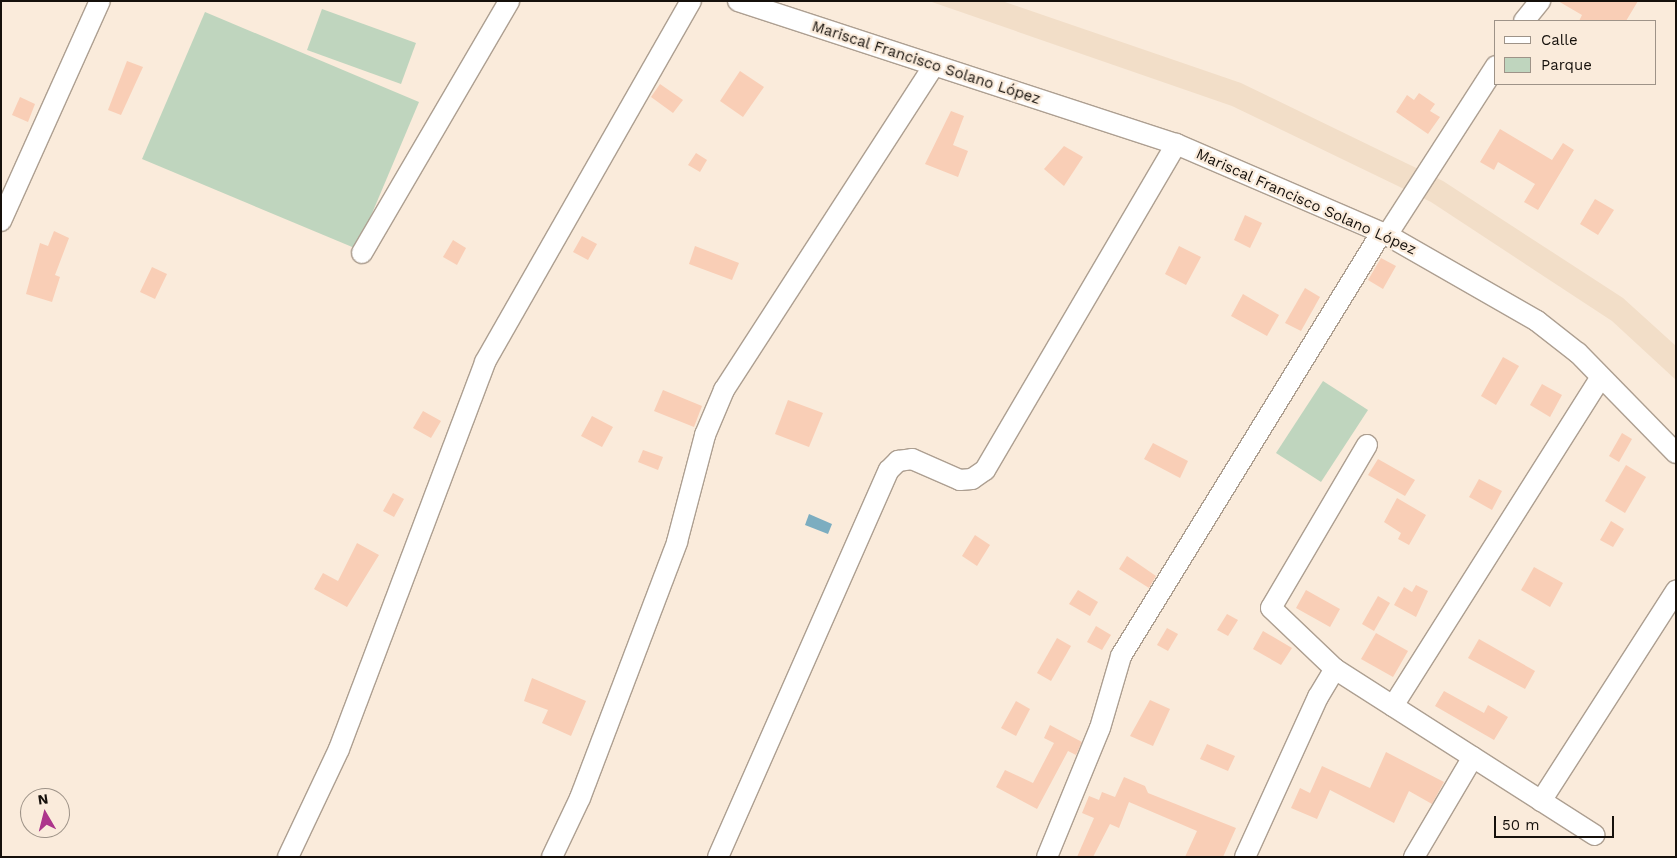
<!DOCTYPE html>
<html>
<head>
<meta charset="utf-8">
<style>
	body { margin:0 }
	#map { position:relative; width:1677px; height:858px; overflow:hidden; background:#faebdb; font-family:"Work Sans",sans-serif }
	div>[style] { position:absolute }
	.built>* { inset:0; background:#f2dec8 }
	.green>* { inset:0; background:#bfd5be }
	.water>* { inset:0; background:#7cadc0 }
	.building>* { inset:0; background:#f9ceb6 }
	.roads { filter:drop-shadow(1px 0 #ad9f91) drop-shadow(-1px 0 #ad9f91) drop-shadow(0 1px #ad9f91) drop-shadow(0 -1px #ad9f91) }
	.minor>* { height:20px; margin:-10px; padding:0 10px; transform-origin:10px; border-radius:10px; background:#fff }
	span { translate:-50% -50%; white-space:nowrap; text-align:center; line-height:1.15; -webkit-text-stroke:4.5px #faebdb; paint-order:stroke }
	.street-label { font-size:15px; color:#15100b }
	.frame { position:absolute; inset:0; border:2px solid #15100b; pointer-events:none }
	.legend { position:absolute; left:1494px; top:20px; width:162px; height:65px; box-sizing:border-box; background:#faebdb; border:1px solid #9e9388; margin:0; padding:6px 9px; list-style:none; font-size:15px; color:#15100b }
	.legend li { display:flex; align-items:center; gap:10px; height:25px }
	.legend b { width:25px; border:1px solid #9e9388 }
	.north { position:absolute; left:20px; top:788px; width:50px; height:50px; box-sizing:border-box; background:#faebdb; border:1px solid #9e9388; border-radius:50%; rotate:352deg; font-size:14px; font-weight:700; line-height:20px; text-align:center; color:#15100b }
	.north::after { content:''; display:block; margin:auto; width:18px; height:22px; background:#ad368c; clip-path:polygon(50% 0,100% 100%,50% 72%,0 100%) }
	.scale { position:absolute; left:1494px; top:816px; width:120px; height:22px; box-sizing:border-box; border:2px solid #15100b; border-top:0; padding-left:6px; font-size:15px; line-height:18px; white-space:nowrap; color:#15100b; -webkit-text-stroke:4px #faebdb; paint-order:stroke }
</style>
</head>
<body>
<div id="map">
	<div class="built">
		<div style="clip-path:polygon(929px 1px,1002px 1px,1241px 83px,1443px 181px,1623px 298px,1676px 346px,1676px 380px,1612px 321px,1431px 202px,1232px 106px)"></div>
	</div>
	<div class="green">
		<div style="clip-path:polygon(322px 9px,416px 43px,401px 84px,307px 50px)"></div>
		<div style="clip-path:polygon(205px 12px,419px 102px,357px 249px,142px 159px)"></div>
		<div style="clip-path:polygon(1323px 381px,1368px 410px,1321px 482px,1276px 453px)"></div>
	</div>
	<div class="water">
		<div style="clip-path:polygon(809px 514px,832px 524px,828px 534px,805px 525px)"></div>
	</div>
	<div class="building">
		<div style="clip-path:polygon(1558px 1px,1638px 1px,1626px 21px,1579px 21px,1582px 15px)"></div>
		<div style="clip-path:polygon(127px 61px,143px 67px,121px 115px,108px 110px)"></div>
		<div style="clip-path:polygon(740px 71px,764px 87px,743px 117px,720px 101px)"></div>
		<div style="clip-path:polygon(660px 84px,683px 100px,673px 113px,651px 97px)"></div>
		<div style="clip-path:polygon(1419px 93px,1435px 104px,1430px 111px,1440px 117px,1428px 134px,1396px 112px,1407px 95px,1414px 100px)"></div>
		<div style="clip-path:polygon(20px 97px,35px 104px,28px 122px,12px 115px)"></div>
		<div style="clip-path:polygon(951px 111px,964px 116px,953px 145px,968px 151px,958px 177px,925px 164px)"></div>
		<div style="clip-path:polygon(1500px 129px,1552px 160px,1563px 143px,1574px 150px,1538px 210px,1524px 202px,1535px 184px,1498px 162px,1494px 170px,1480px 162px)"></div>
		<div style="clip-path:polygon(1064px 146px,1083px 157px,1064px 186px,1044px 169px)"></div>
		<div style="clip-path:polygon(696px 153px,707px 160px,700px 172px,688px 165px)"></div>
		<div style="clip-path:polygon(1595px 199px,1614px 210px,1598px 235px,1580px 224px)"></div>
		<div style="clip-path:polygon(1245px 215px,1262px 223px,1250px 248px,1234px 240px)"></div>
		<div style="clip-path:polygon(54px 231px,69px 238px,55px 275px,60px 277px,52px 302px,26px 294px,40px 243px,48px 246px)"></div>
		<div style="clip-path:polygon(582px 236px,597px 244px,588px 260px,573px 252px)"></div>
		<div style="clip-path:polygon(453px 240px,466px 248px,457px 265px,443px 257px)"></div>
		<div style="clip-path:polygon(695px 246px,739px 263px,732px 280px,689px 264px)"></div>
		<div style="clip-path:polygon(1179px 246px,1201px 257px,1186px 285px,1165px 274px)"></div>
		<div style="clip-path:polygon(1381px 258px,1396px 266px,1383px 289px,1368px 280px)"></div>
		<div style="clip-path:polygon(152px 267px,167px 274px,155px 299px,140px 292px)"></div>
		<div style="clip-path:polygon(1305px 288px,1320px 297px,1301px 331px,1285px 323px)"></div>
		<div style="clip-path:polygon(1243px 294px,1279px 315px,1267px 336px,1231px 316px)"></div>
		<div style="clip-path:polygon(1503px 357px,1519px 366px,1496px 405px,1481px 396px)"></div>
		<div style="clip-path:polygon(1542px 384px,1562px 395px,1550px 417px,1530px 405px)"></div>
		<div style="clip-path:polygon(663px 390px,702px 406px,694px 427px,654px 411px)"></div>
		<div style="clip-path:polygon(788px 400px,823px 413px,809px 447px,775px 434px)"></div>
		<div style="clip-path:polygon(423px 411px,441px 421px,431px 438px,413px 428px)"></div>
		<div style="clip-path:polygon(592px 416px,613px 427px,602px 447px,581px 436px)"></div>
		<div style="clip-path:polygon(1622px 433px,1632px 439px,1619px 462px,1609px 456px)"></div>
		<div style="clip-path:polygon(1153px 443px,1188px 461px,1180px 478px,1144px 459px)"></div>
		<div style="clip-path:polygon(643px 450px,663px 457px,658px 470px,638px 462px)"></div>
		<div style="clip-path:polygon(1378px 459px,1415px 480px,1405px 496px,1368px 475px)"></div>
		<div style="clip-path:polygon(1626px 465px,1646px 477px,1625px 513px,1605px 501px)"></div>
		<div style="clip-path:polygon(1479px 479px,1502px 491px,1492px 510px,1469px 497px)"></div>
		<div style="clip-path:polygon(393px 493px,404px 499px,394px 517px,383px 511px)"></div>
		<div style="clip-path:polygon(1397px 498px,1426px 515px,1409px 545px,1398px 539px,1401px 533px,1384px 522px)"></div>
		<div style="clip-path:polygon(1611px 521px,1624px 529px,1613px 547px,1600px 540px)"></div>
		<div style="clip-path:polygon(975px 535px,990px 545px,977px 566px,962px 556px)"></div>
		<div style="clip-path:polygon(357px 543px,379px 555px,347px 607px,314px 589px,323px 573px,338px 581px)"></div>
		<div style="clip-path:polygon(1127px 556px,1156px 576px,1149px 588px,1119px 569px)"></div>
		<div style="clip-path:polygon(1534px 567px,1563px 583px,1550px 607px,1521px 590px)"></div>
		<div style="clip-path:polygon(1416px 585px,1428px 591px,1416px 617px,1394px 605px,1404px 587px,1412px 592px)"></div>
		<div style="clip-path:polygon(1078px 590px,1098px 602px,1090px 616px,1069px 604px)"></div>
		<div style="clip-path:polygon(1306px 590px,1340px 609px,1330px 627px,1296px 608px)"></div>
		<div style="clip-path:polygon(1378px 596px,1390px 603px,1374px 631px,1362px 624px)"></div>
		<div style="clip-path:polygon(1227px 614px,1238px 620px,1228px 636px,1217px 630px)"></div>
		<div style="clip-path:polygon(1096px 626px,1111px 635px,1102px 650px,1087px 642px)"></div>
		<div style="clip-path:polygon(1167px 628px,1178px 634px,1168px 651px,1157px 645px)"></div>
		<div style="clip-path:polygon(1263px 631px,1292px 648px,1281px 665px,1253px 649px)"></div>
		<div style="clip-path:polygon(1376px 633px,1408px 651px,1393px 677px,1361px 659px)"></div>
		<div style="clip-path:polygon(1057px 638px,1071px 646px,1051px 681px,1037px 673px)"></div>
		<div style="clip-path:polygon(1479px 639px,1535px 671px,1525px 689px,1468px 658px)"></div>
		<div style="clip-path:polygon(532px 678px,586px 701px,571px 736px,542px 723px,548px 710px,524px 701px)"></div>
		<div style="clip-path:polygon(1444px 691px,1484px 713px,1488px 705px,1508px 717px,1494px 740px,1435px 706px)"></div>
		<div style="clip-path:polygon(1150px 700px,1170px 709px,1153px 746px,1130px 736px)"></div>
		<div style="clip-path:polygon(1016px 701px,1030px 709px,1016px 736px,1001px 728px)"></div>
		<div style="clip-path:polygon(1050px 725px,1082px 742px,1076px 755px,1068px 751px,1037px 809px,996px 787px,1005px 770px,1033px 783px,1054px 743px,1044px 738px)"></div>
		<div style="clip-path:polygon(1207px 744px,1235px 756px,1228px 771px,1200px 759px)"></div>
		<div style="clip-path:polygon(1386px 752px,1444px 782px,1432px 804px,1409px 791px,1394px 823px,1330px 790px,1317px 819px,1291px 808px,1300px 788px,1310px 793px,1322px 766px,1370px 788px)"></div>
		<div style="clip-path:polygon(1124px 777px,1145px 786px,1148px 793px,1236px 828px,1223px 857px,1185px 857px,1197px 831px,1129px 802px,1119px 828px,1110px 824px,1093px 857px,1077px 857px,1094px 818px,1082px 813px,1089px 796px,1099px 800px,1102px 792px,1115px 797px)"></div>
	</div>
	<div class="roads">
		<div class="minor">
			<div style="left:738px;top:1px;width:461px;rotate:18.1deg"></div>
			<div style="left:1176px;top:144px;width:230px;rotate:23.3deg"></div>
			<div style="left:1387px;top:235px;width:173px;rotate:29.8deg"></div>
			<div style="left:1537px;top:321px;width:52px;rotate:38deg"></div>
			<div style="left:1578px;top:353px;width:140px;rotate:45.6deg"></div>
			<div style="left:1524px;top:21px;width:26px;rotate:-51deg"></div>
			<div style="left:1px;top:221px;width:241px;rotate:-65.8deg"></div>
			<div style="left:1387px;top:235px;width:201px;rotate:-57.2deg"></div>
			<div style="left:362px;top:253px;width:292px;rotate:-59.7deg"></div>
			<div style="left:1367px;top:445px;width:189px;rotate:120.5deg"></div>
			<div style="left:1271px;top:608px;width:88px;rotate:43.6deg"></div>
			<div style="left:1335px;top:669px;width:308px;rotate:32.6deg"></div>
			<div style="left:1393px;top:706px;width:389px;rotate:-57.7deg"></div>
			<div style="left:1541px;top:801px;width:250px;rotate:-57.3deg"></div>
			<div style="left:288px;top:857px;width:119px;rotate:-64.7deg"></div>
			<div style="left:339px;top:749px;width:414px;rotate:-69.3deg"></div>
			<div style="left:485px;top:362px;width:416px;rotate:-60.3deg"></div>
			<div style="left:552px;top:857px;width:65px;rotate:-64.6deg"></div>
			<div style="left:580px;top:798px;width:274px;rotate:-69.2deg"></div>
			<div style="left:677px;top:542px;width:111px;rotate:-75.3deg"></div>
			<div style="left:705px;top:435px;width:49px;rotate:-67.1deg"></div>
			<div style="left:724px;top:390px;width:386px;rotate:-57.1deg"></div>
			<div style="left:718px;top:857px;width:423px;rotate:-66.2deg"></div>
			<div style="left:889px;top:470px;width:13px;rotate:-45deg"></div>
			<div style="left:898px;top:461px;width:14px;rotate:-8deg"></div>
			<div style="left:912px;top:459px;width:52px;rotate:23.6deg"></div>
			<div style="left:960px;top:480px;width:12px;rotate:-5deg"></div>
			<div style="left:972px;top:479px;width:16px;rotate:-35deg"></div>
			<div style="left:985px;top:470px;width:378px;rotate:-59.6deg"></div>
			<div style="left:1047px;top:857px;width:139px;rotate:-67.7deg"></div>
			<div style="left:1100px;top:728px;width:75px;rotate:-73.7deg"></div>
			<div style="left:1121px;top:656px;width:497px;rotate:-58.4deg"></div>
			<div style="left:1245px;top:857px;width:176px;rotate:-65.5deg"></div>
			<div style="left:1318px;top:697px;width:33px;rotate:-59deg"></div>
			<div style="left:1414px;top:857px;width:116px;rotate:-59.5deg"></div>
		</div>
	</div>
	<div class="street-label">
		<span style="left:926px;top:63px;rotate:18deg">Mariscal Francisco Solano López</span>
		<span style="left:1306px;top:202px;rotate:24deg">Mariscal Francisco Solano López</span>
	</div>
	<div class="frame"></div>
	<ul class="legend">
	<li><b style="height:6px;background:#fff"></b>Calle</li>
	<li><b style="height:14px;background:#bfd5be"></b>Parque</li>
	</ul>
	<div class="north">N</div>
	<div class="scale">50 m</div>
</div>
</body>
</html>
